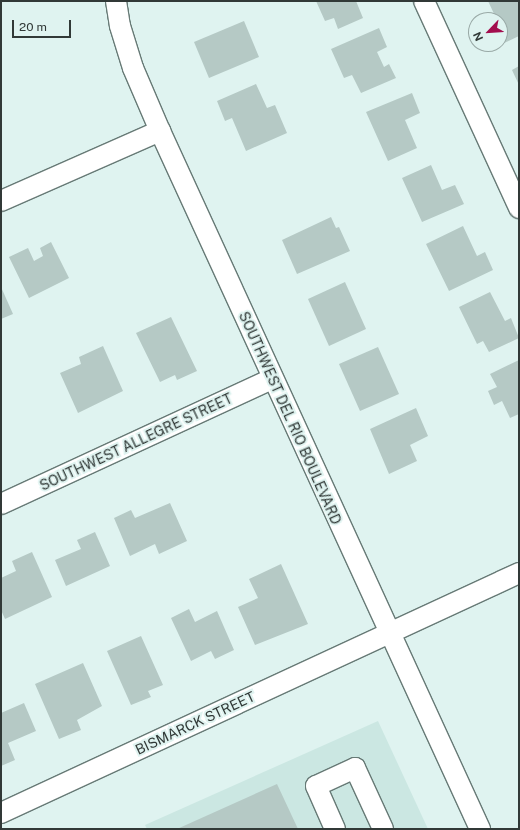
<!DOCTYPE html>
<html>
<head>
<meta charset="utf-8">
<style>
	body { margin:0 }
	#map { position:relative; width:520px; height:830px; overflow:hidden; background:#dff3f0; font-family:"Public Sans",sans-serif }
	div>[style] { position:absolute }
	.built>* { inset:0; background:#cbe7e2 }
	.building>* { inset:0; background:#b5c9c5 }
	.roads { filter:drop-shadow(1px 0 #677a76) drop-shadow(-1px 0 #677a76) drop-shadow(0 1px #677a76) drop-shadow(0 -1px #677a76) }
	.minor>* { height:20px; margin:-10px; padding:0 10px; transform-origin:10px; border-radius:10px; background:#fff }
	span { translate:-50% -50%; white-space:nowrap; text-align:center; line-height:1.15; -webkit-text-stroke:4px #dff3f0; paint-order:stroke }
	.street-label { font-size:14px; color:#313937 }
	.frame { position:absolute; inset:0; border:2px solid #313937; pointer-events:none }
	.north { position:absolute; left:468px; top:12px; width:40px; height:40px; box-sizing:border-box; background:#dff3f0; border:1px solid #99a9a6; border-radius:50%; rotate:245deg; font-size:11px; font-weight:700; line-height:16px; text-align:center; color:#313937 }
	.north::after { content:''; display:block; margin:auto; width:14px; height:18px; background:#a30e4e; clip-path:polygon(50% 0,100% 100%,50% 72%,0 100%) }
	.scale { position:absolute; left:12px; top:20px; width:59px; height:18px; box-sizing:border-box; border:2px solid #313937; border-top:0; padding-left:5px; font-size:12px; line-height:14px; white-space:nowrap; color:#313937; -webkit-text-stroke:3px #dff3f0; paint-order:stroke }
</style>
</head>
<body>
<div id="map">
	<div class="built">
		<div style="clip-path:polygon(378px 721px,428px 829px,147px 829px,145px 825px)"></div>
	</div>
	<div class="building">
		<div style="clip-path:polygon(316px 1px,356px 1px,363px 18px,338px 29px,334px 18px,325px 21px)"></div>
		<div style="clip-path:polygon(488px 1px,519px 1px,519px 36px,500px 45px,500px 20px,492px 20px,496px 18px)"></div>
		<div style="clip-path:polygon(244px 21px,259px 57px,209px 78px,194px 42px)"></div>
		<div style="clip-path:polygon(379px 28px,387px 47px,377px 52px,384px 67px,389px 64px,396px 78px,361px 93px,352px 75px,344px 78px,331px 49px)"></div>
		<div style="clip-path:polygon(519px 66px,519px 85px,512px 70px)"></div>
		<div style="clip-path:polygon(256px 84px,267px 108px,275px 105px,287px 133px,246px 151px,232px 118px,225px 121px,217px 101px)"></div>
		<div style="clip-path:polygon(412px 93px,420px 113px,405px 120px,417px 148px,388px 161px,366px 112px)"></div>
		<div style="clip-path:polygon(431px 165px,442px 190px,455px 185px,464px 204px,422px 222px,402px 178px)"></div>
		<div style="clip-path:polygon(331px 217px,336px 228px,339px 227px,350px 251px,297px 274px,282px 240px)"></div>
		<div style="clip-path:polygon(463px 226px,477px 256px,485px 252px,493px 270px,449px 291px,426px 244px)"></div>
		<div style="clip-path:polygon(51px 242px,69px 278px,29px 298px,9px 257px,28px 248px,34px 261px,43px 256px,40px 248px)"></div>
		<div style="clip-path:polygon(345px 282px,366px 329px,329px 346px,308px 299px)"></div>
		<div style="clip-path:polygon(1px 287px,13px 314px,1px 319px)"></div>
		<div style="clip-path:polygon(490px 292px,505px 321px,511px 318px,519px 338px,489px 352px,483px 341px,477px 344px,459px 307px)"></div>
		<div style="clip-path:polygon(171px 317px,197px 371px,177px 380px,175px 375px,160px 382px,136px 333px)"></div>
		<div style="clip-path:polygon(103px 346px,123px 391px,78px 413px,60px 373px,81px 364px,79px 357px)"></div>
		<div style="clip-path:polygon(378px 347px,399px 394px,360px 411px,339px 364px)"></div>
		<div style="clip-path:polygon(519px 360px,519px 414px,510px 418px,502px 401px,494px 405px,488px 391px,497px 387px,490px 374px)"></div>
		<div style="clip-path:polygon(416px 408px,428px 436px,410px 445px,417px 461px,389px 474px,370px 429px)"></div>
		<div style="clip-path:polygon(170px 503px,187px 541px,159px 554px,155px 544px,130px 556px,114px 518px,131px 510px,135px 518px)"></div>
		<div style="clip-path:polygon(95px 532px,110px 566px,66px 586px,55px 560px,81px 549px,77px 540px)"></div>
		<div style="clip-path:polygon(32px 552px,52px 597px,5px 619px,1px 610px,1px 578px,16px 571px,12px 561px)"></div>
		<div style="clip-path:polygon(281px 564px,308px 624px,255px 645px,238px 607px,258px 598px,249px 579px)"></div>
		<div style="clip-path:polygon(189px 609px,195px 622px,217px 611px,234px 650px,215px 659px,211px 651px,191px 661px,171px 618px)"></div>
		<div style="clip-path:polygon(141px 636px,163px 685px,148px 691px,151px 697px,131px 705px,107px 651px)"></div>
		<div style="clip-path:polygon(83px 663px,102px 706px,77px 720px,81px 730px,59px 739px,35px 684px)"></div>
		<div style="clip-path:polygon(24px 703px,36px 731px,8px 743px,15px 760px,1px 766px,1px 713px)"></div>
		<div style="clip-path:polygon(277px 784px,298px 829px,177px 829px)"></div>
	</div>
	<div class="roads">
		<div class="minor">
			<div style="left:116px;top:1px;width:25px;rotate:81deg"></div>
			<div style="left:120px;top:26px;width:44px;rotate:72.8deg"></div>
			<div style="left:133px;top:68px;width:69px;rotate:66.8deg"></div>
			<div style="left:160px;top:131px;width:768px;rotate:65.37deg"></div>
			<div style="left:424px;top:1px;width:228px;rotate:65.3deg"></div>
			<div style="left:1px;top:201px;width:174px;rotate:-23.8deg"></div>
			<div style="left:1px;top:504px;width:298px;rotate:-24.8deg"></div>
			<div style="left:1px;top:813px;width:571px;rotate:-24.86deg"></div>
			<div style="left:335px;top:829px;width:47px;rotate:-113.8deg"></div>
			<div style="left:316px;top:786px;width:43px;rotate:-24.8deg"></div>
			<div style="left:355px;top:768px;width:67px;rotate:65.3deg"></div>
		</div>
	</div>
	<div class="street-label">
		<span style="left:290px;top:418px;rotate:66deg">SOUTHWEST DEL RIO BOULEVARD</span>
		<span style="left:136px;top:442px;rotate:-25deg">SOUTHWEST ALLEGRE STREET</span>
		<span style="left:195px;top:723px;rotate:-25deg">BISMARCK STREET</span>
	</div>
	<div class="frame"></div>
	<div class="north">N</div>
	<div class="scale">20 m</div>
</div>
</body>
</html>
